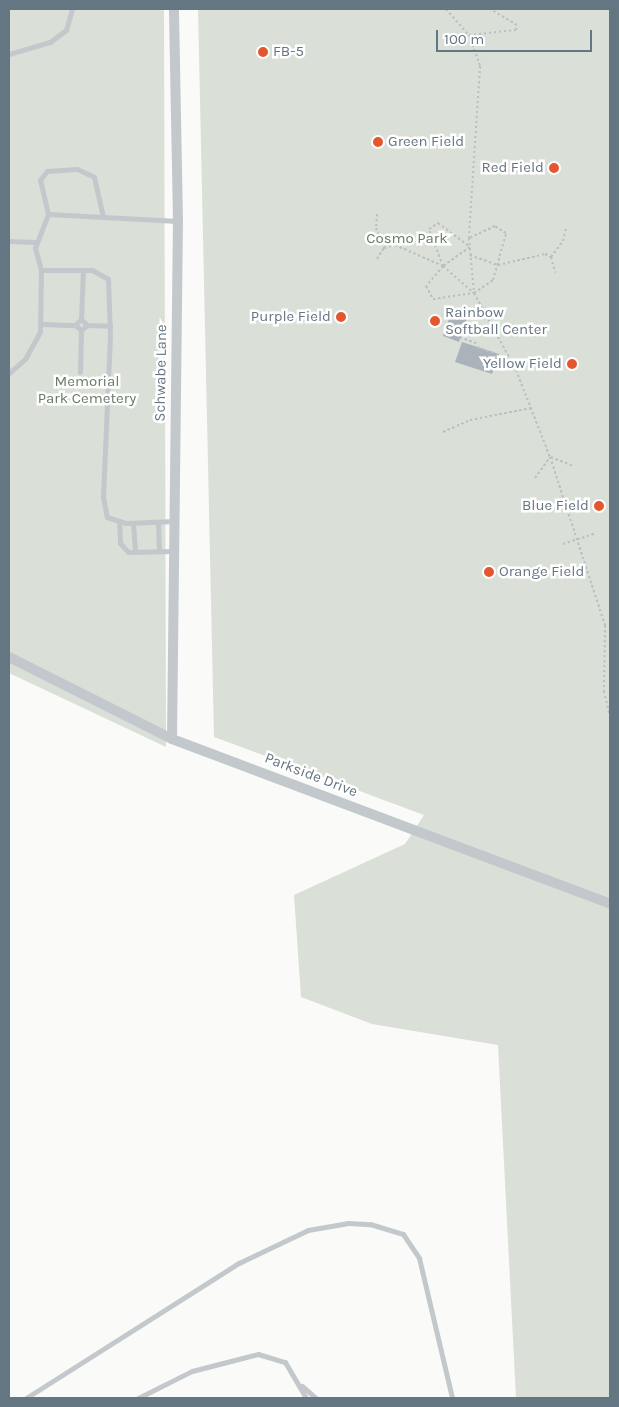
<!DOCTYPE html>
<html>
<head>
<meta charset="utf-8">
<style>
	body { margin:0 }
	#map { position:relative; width:619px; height:1407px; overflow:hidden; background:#fafaf8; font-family:Karla,sans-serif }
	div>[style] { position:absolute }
	.green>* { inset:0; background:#dadfd7 }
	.building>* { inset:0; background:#aab3b9 }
	.path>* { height:2px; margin-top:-1px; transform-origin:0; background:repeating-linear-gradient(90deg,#bbbfc2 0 2.5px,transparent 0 5px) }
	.lane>* { height:5px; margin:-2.5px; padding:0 2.5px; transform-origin:2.5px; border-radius:2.5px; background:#c3c8cc }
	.street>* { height:10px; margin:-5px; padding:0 5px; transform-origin:5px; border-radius:5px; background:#c3c8cc }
	.dots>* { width:14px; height:14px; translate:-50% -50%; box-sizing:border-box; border:2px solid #fff; border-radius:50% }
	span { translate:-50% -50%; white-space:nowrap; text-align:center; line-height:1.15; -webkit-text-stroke:5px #fff; paint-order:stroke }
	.poi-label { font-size:15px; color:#657683 }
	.left { translate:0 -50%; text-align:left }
	.right { translate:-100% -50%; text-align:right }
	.park-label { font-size:15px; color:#687a64 }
	.street-label { font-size:15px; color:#657683 }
	.frame { position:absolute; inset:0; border:10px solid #657683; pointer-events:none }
	.scale { position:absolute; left:436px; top:30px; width:156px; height:22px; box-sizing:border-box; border:2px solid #657683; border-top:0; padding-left:6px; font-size:15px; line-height:18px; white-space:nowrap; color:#657683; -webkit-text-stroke:4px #fff; paint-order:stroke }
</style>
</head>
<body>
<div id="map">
	<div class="green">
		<div style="clip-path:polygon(9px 9px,164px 9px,166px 747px,9px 673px)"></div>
		<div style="clip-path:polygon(198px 9px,610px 9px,610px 1398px,516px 1398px,498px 1045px,372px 1024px,301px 997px,294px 895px,405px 844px,424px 815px,214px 737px)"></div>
	</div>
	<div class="building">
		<div style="clip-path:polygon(451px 313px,467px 319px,459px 342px,443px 336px)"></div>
		<div style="clip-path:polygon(462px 342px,499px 354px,492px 374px,455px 362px)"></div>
	</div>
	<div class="path">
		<div style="left:446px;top:9px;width:35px;rotate:49deg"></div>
		<div style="left:469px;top:35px;width:33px;rotate:70deg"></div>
		<div style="left:480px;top:66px;width:172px;rotate:93.7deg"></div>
		<div style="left:469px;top:238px;width:55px;rotate:84.8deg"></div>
		<div style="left:474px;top:293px;width:88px;rotate:61.4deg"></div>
		<div style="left:516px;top:370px;width:93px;rotate:68.7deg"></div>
		<div style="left:550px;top:457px;width:177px;rotate:71.9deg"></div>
		<div style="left:605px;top:625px;width:66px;rotate:90.9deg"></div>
		<div style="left:604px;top:691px;width:26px;rotate:77deg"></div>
		<div style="left:469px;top:35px;width:47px;rotate:-6.1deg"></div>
		<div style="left:516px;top:30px;width:5px;rotate:-79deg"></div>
		<div style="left:517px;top:25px;width:31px;rotate:-149deg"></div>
		<div style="left:377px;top:214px;width:14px;rotate:94deg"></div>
		<div style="left:376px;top:228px;width:22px;rotate:68deg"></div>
		<div style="left:470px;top:255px;width:30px;rotate:20deg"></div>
		<div style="left:498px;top:265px;width:48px;rotate:-13.2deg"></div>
		<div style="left:545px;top:254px;width:7px;rotate:27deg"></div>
		<div style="left:551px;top:257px;width:16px;rotate:75deg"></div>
		<div style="left:551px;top:257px;width:20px;rotate:-53deg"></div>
		<div style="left:563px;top:241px;width:13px;rotate:-77deg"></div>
		<div style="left:377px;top:259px;width:13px;rotate:-58deg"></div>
		<div style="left:384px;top:248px;width:11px;rotate:-15deg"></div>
		<div style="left:395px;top:245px;width:52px;rotate:23.6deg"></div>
		<div style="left:443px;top:266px;width:26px;rotate:130deg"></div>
		<div style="left:426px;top:286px;width:15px;rotate:62deg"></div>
		<div style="left:433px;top:299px;width:41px;rotate:-8.3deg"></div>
		<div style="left:474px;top:293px;width:23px;rotate:-34deg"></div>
		<div style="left:493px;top:280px;width:49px;rotate:-74.5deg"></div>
		<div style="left:506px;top:233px;width:13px;rotate:-148deg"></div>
		<div style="left:495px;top:226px;width:29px;rotate:155deg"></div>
		<div style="left:443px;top:266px;width:40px;rotate:-111deg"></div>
		<div style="left:429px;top:229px;width:11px;rotate:-34deg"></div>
		<div style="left:438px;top:223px;width:40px;rotate:37deg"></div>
		<div style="left:470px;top:247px;width:33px;rotate:145deg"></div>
		<div style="left:443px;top:266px;width:41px;rotate:41.1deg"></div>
		<div style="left:460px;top:337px;width:19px;rotate:21deg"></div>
		<div style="left:477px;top:347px;width:35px;rotate:20deg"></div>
		<div style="left:443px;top:432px;width:30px;rotate:-24deg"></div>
		<div style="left:470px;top:420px;width:62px;rotate:-11.1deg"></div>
		<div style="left:551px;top:457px;width:24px;rotate:22deg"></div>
		<div style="left:535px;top:478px;width:26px;rotate:-54deg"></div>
		<div style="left:563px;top:544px;width:33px;rotate:-18deg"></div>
	</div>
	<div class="lane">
		<div style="left:9px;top:54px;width:43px;rotate:-16.3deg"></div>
		<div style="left:50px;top:42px;width:20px;rotate:-37deg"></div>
		<div style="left:66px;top:30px;width:22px;rotate:-74deg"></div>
		<div style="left:48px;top:214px;width:35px;rotate:-103deg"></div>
		<div style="left:40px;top:180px;width:11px;rotate:-52deg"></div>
		<div style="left:47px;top:171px;width:30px;rotate:-4deg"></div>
		<div style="left:77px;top:169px;width:19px;rotate:25deg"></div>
		<div style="left:94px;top:177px;width:41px;rotate:77.3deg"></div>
		<div style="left:9px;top:241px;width:27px;rotate:2deg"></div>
		<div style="left:41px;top:270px;width:51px"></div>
		<div style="left:92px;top:270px;width:18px;rotate:29deg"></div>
		<div style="left:108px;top:279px;width:57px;rotate:88deg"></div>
		<div style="left:110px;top:336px;width:161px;rotate:92.5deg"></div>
		<div style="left:103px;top:497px;width:20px;rotate:79deg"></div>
		<div style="left:107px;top:517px;width:20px;rotate:18deg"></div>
		<div style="left:126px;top:523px;width:49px;rotate:-2.3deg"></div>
		<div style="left:81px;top:319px;width:49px;rotate:-87.7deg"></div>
		<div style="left:42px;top:324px;width:33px;rotate:2deg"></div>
		<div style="left:87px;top:325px;width:8px;rotate:-135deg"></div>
		<div style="left:81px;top:319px;width:8px;rotate:135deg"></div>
		<div style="left:75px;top:325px;width:8px;rotate:40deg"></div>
		<div style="left:81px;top:330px;width:8px;rotate:-40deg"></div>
		<div style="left:87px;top:325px;width:23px;rotate:2deg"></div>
		<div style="left:80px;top:372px;width:42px;rotate:-88.6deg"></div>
		<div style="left:9px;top:373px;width:21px;rotate:-41deg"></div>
		<div style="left:25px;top:359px;width:31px;rotate:-61deg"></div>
		<div style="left:40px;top:332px;width:62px;rotate:-89.1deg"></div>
		<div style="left:41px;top:270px;width:23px;rotate:-105deg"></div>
		<div style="left:35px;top:248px;width:36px;rotate:-69deg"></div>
		<div style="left:48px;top:214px;width:130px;rotate:3.1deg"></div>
		<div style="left:119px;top:521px;width:22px;rotate:87deg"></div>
		<div style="left:120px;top:543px;width:12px;rotate:48deg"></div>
		<div style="left:128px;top:552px;width:46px;rotate:-1.2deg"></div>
		<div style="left:158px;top:522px;width:29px;rotate:88deg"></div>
		<div style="left:133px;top:523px;width:29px;rotate:86deg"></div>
		<div style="left:302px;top:1386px;width:18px;rotate:41deg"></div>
		<div style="left:26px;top:1398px;width:252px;rotate:-32.4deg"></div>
		<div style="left:239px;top:1263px;width:76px;rotate:-25.6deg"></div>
		<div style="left:308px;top:1230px;width:41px;rotate:-9.9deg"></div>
		<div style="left:348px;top:1223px;width:22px;rotate:3deg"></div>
		<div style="left:370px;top:1224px;width:34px;rotate:17deg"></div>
		<div style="left:403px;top:1234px;width:29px;rotate:56deg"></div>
		<div style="left:419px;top:1258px;width:144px;rotate:76.7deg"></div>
		<div style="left:138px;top:1398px;width:60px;rotate:-26.6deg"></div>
		<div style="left:192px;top:1371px;width:68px;rotate:-14.4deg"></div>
		<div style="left:258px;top:1354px;width:28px;rotate:17deg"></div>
		<div style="left:285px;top:1362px;width:42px;rotate:59.7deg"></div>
	</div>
	<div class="street">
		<div style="left:9px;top:657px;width:182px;rotate:26.7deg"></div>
		<div style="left:172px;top:739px;width:468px;rotate:20.6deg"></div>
		<div style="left:172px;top:739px;width:518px;rotate:-89.34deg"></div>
		<div style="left:178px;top:221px;width:212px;rotate:-91.1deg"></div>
	</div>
	<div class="dots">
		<div style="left:263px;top:52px;background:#e4572e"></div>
		<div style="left:378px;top:142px;background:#e4572e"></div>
		<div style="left:554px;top:168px;background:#e4572e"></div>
		<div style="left:341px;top:317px;background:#e4572e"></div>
		<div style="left:435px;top:321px;background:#e4572e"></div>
		<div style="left:572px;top:364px;background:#e4572e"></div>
		<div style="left:599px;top:506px;background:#e4572e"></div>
		<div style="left:489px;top:572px;background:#e4572e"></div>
	</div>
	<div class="poi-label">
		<span class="left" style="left:273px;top:52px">FB-5</span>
		<span class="left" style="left:388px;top:142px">Green Field</span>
		<span class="right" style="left:544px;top:168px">Red Field</span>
		<span class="left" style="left:445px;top:321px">Rainbow<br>Softball Center</span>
		<span class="right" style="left:331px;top:317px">Purple Field</span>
		<span class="right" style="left:562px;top:364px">Yellow Field</span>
		<span class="right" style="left:589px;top:506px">Blue Field</span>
		<span class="left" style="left:499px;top:572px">Orange Field</span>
	</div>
	<div class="park-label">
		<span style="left:407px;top:239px">Cosmo Park</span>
		<span style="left:87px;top:390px">Memorial<br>Park Cemetery</span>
	</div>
	<div class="street-label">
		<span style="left:161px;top:373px;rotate:-89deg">Schwabe Lane</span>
		<span style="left:311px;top:775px;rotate:21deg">Parkside Drive</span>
	</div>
	<div class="frame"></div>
	<div class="scale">100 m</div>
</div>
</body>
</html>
